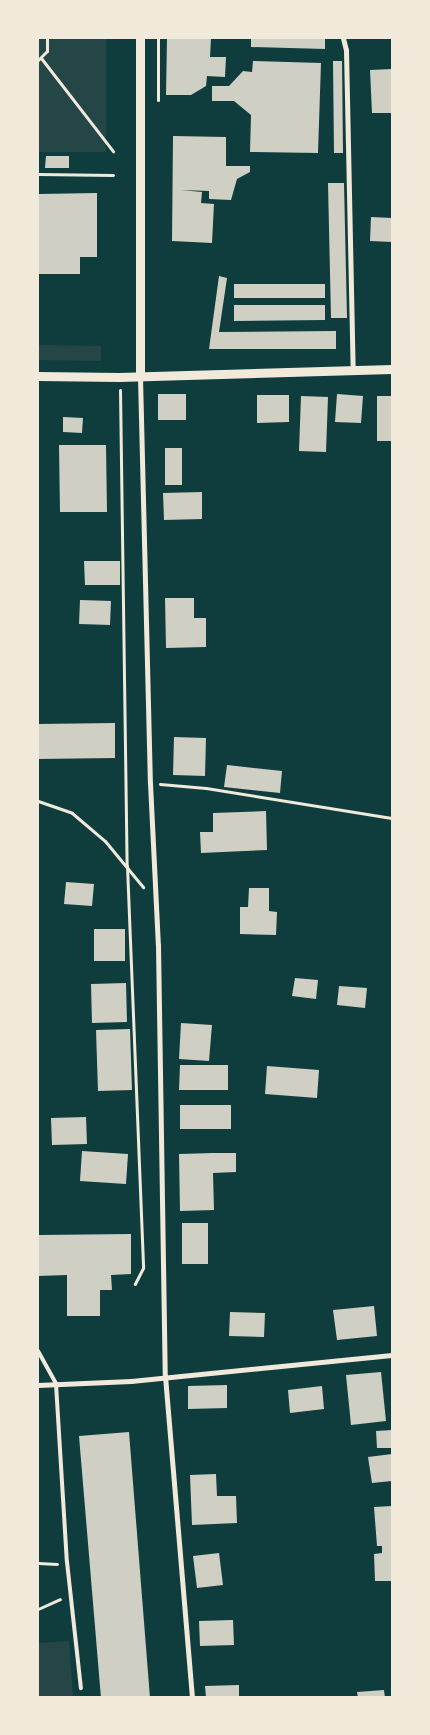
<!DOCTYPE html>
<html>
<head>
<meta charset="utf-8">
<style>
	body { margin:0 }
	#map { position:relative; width:430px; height:1735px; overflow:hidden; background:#0f3d3e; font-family:"Exo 2",sans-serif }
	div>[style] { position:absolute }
	.green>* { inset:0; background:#244646 }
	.building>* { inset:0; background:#cfcfc3 }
	.path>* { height:3px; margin:-1.5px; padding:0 1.5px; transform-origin:1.5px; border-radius:1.5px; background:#f1e9da }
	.service>* { height:4px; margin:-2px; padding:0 2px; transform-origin:2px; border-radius:2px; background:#f1e9da }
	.minor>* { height:5px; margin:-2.5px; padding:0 2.5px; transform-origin:2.5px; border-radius:2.5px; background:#f1e9da }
	.tertiary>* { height:9px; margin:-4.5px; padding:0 4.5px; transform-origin:4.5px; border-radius:4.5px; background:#f1e9da }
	span { translate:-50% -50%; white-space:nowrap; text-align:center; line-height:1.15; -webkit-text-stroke:4px #f1e9da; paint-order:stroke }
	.frame { position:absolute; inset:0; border:39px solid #f1e9da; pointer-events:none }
</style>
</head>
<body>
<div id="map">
	<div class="green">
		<div style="clip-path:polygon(38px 38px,106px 38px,106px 152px,38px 152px)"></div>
		<div style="clip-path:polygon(38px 345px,101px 346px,101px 361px,38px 360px)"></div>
		<div style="clip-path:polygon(69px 1641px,73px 1697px,38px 1697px,38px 1643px)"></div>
	</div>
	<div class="building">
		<div style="clip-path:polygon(167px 38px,211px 38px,210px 57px,226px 57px,225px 77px,207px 76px,206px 86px,191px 95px,166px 95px)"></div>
		<div style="clip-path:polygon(251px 38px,325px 38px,325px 49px,251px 47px)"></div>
		<div style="clip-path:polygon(253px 61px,321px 63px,318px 153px,250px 152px,251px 115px,234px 101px,212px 101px,212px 86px,229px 86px,243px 71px,252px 72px)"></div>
		<div style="clip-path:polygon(333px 61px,342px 61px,343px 153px,334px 153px)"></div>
		<div style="clip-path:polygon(392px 69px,392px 113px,372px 113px,370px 70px)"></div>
		<div style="clip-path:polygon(173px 136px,226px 137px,226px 166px,250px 166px,250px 172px,237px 179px,231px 200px,209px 199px,209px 191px,181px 190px,202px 192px,201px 203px,214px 204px,212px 243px,172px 241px)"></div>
		<div style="clip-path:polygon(46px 156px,69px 156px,69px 168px,45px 168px)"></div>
		<div style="clip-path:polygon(328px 183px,344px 183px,347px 318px,331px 318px)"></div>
		<div style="clip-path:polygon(97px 193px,97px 257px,80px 257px,80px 274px,38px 274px,38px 194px)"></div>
		<div style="clip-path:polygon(371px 217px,392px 218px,392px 242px,370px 241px)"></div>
		<div style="clip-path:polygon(219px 276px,227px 278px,219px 332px,336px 331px,336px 349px,209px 349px)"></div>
		<div style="clip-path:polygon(234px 284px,325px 284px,325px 298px,234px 298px)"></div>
		<div style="clip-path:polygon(234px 305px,325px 305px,325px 320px,234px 321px)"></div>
		<div style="clip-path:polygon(158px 394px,186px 394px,186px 420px,158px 420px)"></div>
		<div style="clip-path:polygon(337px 394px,363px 396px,361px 423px,335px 422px)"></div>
		<div style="clip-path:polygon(257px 395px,289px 395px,289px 422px,257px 423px)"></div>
		<div style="clip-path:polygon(301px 396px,328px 397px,326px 452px,299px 451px)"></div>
		<div style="clip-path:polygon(377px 396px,392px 396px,392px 441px,377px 441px)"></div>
		<div style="clip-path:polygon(63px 417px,83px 418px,82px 433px,63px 432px)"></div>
		<div style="clip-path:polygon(59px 445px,106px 445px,107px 512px,60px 512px)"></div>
		<div style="clip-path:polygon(165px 448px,182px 448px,182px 485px,165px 485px)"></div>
		<div style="clip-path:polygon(202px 492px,202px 519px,164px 520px,163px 493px)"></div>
		<div style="clip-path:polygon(84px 561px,120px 561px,120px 585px,85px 585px)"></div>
		<div style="clip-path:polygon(165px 598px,194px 598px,194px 618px,206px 618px,206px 647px,166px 648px)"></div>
		<div style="clip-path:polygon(80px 600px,111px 601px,110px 625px,79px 624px)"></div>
		<div style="clip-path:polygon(115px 723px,115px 758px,38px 759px,38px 724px)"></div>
		<div style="clip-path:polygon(174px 737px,206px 738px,205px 776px,173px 775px)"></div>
		<div style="clip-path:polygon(227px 765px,282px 771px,280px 793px,224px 787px)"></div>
		<div style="clip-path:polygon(266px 811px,267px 850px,201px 853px,200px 832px,213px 832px,213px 813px)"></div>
		<div style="clip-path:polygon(66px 882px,94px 884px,92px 906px,64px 904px)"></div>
		<div style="clip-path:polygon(249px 888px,269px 888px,269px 911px,277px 912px,276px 935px,240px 934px,240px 907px,248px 907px)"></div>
		<div style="clip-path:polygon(94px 929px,125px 929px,125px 961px,94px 961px)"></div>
		<div style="clip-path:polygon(295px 978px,318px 980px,316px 999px,292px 996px)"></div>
		<div style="clip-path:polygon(126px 983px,127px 1022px,92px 1023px,91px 984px)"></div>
		<div style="clip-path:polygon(339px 986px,367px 988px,365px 1008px,337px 1005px)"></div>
		<div style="clip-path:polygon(181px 1023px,212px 1025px,209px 1061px,179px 1059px)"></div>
		<div style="clip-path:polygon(130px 1029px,132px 1090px,98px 1091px,96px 1030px)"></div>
		<div style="clip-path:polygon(180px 1065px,228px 1065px,228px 1090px,179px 1090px)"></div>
		<div style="clip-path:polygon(267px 1066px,319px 1070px,317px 1098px,265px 1094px)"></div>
		<div style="clip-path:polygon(180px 1105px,231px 1105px,231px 1129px,180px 1129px)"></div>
		<div style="clip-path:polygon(86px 1117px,87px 1144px,52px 1145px,51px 1118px)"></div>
		<div style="clip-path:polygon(82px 1151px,128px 1154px,126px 1184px,80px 1181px)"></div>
		<div style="clip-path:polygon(213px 1153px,236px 1153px,236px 1172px,213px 1173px,214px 1210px,180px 1211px,179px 1154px)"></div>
		<div style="clip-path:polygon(182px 1223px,208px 1223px,208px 1264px,182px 1264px)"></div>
		<div style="clip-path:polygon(131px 1234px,131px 1274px,111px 1275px,112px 1290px,100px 1290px,100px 1316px,67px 1316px,67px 1275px,38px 1276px,38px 1235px)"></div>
		<div style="clip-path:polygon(374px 1306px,377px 1336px,337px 1340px,333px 1310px)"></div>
		<div style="clip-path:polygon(230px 1312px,265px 1313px,264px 1337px,229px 1336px)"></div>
		<div style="clip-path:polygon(381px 1372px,386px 1421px,351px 1425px,346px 1375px)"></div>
		<div style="clip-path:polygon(227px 1385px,227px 1408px,188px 1409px,188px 1386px)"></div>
		<div style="clip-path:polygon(322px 1386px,324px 1409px,290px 1413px,288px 1390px)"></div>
		<div style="clip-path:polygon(392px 1430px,392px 1448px,377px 1448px,376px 1431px)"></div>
		<div style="clip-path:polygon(129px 1432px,150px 1698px,101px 1698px,79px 1436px)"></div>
		<div style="clip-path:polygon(392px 1454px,392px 1481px,372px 1483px,368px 1457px)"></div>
		<div style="clip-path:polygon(216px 1474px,217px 1496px,236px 1496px,237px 1523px,192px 1525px,190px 1475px)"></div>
		<div style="clip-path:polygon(392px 1506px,392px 1581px,375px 1581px,374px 1554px,382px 1553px,382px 1546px,377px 1546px,374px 1507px)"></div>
		<div style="clip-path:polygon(219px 1553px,223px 1585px,197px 1588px,193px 1556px)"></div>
		<div style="clip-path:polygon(233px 1620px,234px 1645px,200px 1646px,199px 1621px)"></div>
		<div style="clip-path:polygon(239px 1685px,239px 1698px,206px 1698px,205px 1686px)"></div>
		<div style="clip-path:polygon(384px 1690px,385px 1698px,358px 1698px,357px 1692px)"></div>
	</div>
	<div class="path">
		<div style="left:158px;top:38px;width:62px;rotate:90deg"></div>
		<div style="left:41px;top:58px;width:118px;rotate:52.3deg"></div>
		<div style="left:38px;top:60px;width:13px;rotate:-45deg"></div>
		<div style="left:47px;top:51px;width:13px;rotate:-90deg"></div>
		<div style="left:38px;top:174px;width:75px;rotate:0.8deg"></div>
		<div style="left:120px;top:390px;width:476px;rotate:89.2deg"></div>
		<div style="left:127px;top:866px;width:402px;rotate:87.7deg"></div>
		<div style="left:143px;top:1268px;width:18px;rotate:117deg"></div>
		<div style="left:160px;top:784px;width:46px;rotate:5deg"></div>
		<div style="left:206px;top:788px;width:188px;rotate:9.2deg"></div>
		<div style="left:38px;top:801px;width:36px;rotate:19deg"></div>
		<div style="left:72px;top:813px;width:43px;rotate:40.3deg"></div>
		<div style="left:105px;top:841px;width:60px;rotate:50.4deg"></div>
		<div style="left:38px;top:1563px;width:19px;rotate:3deg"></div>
		<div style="left:38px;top:1609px;width:24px;rotate:-24deg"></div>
	</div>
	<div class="service">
		<div style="left:38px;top:1351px;width:38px;rotate:61deg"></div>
		<div style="left:56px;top:1384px;width:178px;rotate:86.5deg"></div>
		<div style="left:67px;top:1562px;width:127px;rotate:83.7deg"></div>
	</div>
	<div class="minor">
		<div style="left:343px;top:38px;width:12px;rotate:76deg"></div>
		<div style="left:346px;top:50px;width:321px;rotate:88.8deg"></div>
		<div style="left:140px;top:377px;width:406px;rotate:88.6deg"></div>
		<div style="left:150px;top:783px;width:162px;rotate:87.2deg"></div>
		<div style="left:158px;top:945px;width:431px;rotate:89.1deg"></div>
		<div style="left:165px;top:1376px;width:323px;rotate:85.2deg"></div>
		<div style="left:38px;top:1385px;width:93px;rotate:-2.5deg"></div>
		<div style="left:131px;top:1381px;width:262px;rotate:-5.7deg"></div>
	</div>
	<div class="tertiary">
		<div style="left:140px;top:38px;width:339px;rotate:90deg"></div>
		<div style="left:38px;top:376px;width:81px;rotate:0.7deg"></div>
		<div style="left:119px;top:377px;width:273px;rotate:-1.7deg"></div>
	</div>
	<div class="frame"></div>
</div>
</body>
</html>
